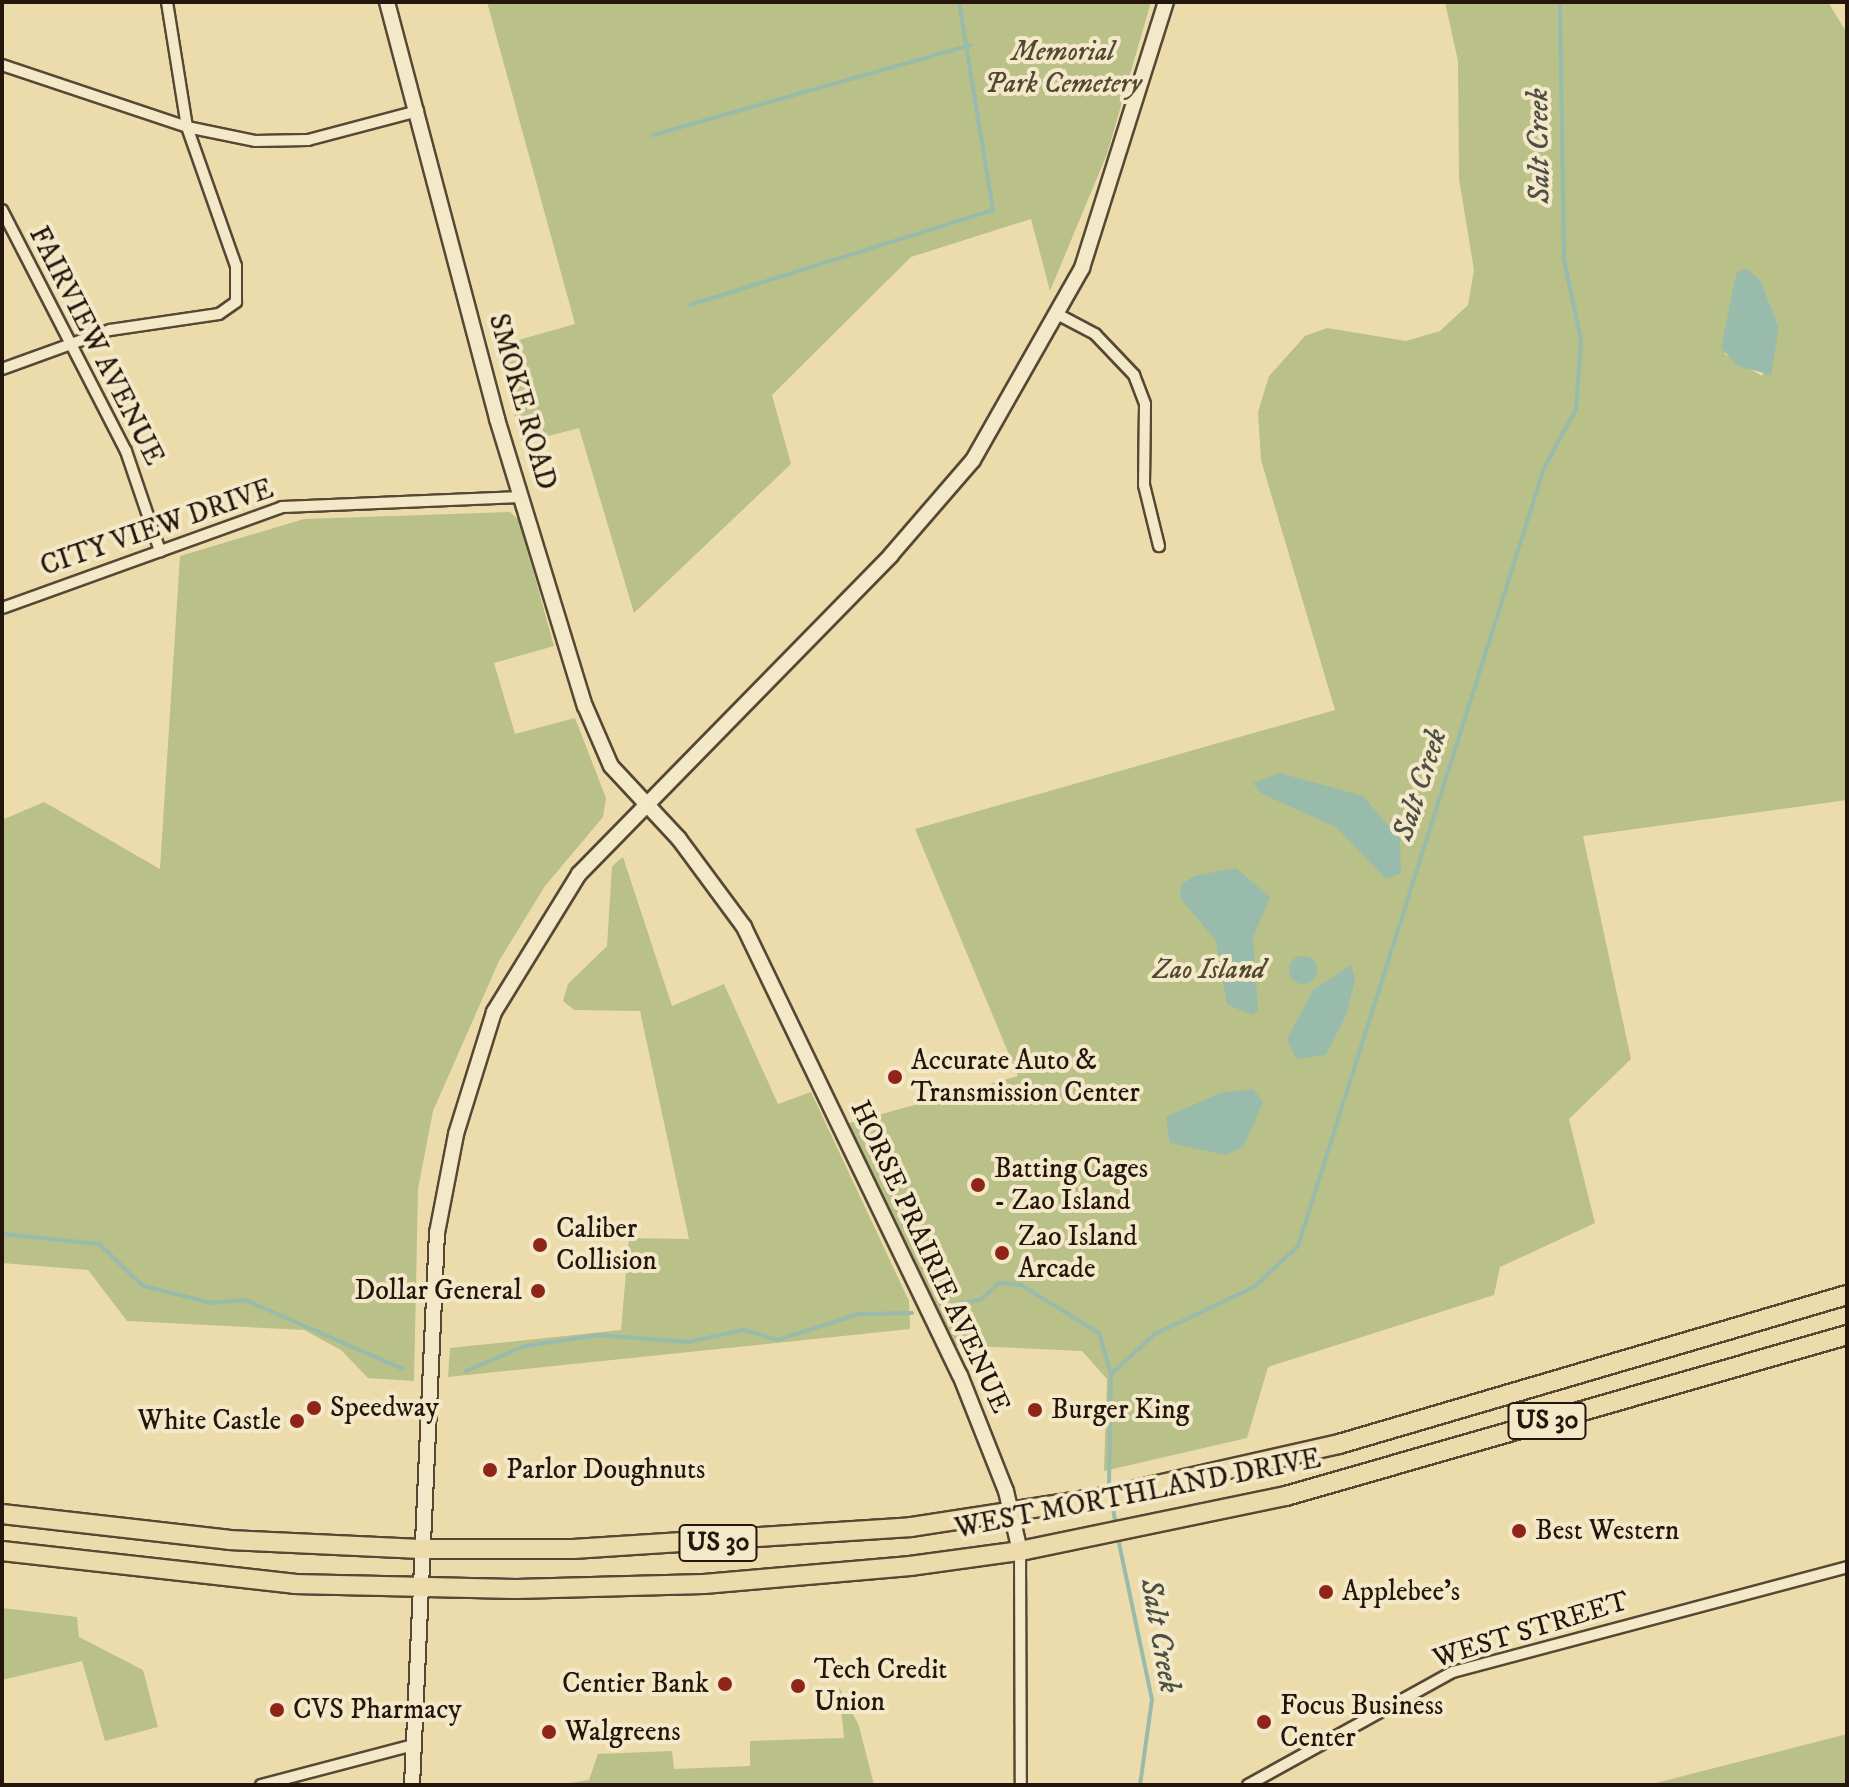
<!DOCTYPE html>
<html>
<head>
<meta charset="utf-8">
<style>
	body { margin:0 }
	#map { position:relative; width:1849px; height:1787px; overflow:hidden; background:#eddcab; font-family:"IM FELL DW Pica",serif }
	div>[style] { position:absolute }
	.green>* { inset:0; background:#b9c088 }
	.water>* { inset:0; background:#99bbac }
	.round { border-radius:50% }
	.stream>* { height:4px; margin:-2px; padding:0 2px; transform-origin:2px; border-radius:2px; background:#99bbac }
	.roads { filter:drop-shadow(2px 0 #564834) drop-shadow(-2px 0 #564834) drop-shadow(0 2px #564834) drop-shadow(0 -2px #564834) }
	.street>* { height:10px; margin:-5px; padding:0 5px; transform-origin:5px; border-radius:5px; background:#f3e8c8 }
	.secondary>* { height:14px; margin:-7px; padding:0 7px; transform-origin:7px; border-radius:7px; background:#f3e8c8 }
	.highway>* { height:18px; margin:-9px; padding:0 9px; transform-origin:9px; border-radius:9px; background:#eddcab }
	.dots>* { width:22px; height:22px; translate:-50% -50%; box-sizing:border-box; border:4px solid #f3e8c8; border-radius:50% }
	span { translate:-50% -50%; white-space:nowrap; text-align:center; line-height:1.15; -webkit-text-stroke:8px #f3e8c8; paint-order:stroke }
	.shield-label span { padding:2px 6px; background:#f3e8c8; border:2px solid; border-radius:6px; -webkit-text-stroke-width:0 }
	.shield-label { font-size:26px; color:#24160c; font-weight:700 }
	.park-label { font-size:28px; color:#514931; font-style:italic }
	.street-label { font-size:28px; color:#24160c }
	.poi-label { font-size:28px; color:#24160c }
	.left { translate:0 -50%; text-align:left }
	.right { translate:-100% -50%; text-align:right }
	.water-label { font-size:30px; color:#4d5044; font-style:italic }
	.frame { position:absolute; inset:0; border:4px solid #24160c; pointer-events:none }
</style>
</head>
<body>
<div id="map">
	<div class="green">
		<div style="clip-path:polygon(487px 2px,1151px 2px,1107px 154px,1050px 291px,1031px 219px,911px 257px,772px 395px,791px 464px,634px 613px,579px 428px,522px 443px,497px 346px,575px 324px)"></div>
		<div style="clip-path:polygon(evenodd,1445px 2px,1828px 2px,1847px 33px,1847px 800px,1583px 836px,1631px 1059px,1569px 1119px,1595px 1223px,1500px 1267px,1494px 1295px,1268px 1367px,1247px 1438px,1104px 1471px,1107px 1379px,1082px 1351px,950px 1345px,846px 1124px,1018px 1076px,915px 829px,1335px 710px,1261px 460px,1258px 412px,1269px 376px,1305px 336px,1327px 328px,1406px 341px,1440px 331px,1468px 305px,1474px 270px,1459px 179px,1458px 61px,1445px 2px,1736px 274px,1761px 281px,1779px 327px,1762px 376px,1725px 354px,1736px 274px)"></div>
		<div style="clip-path:polygon(510px 512px,519px 520px,554px 646px,494px 663px,515px 734px,575px 718px,606px 798px,603px 817px,545px 886px,499px 961px,433px 1111px,418px 1189px,414px 1381px,368px 1378px,341px 1350px,304px 1330px,127px 1321px,88px 1270px,2px 1263px,2px 820px,44px 802px,160px 869px,180px 556px,304px 519px)"></div>
		<div style="clip-path:polygon(623px 857px,672px 1006px,724px 984px,778px 1104px,811px 1092px,909px 1301px,910px 1329px,448px 1377px,450px 1348px,621px 1330px,629px 1238px,689px 1239px,640px 1011px,574px 1010px,563px 1001px,568px 984px,607px 946px,612px 866px)"></div>
		<div style="clip-path:polygon(2px 1608px,77px 1617px,79px 1637px,143px 1670px,158px 1727px,105px 1741px,82px 1661px,2px 1680px)"></div>
		<div style="clip-path:polygon(839px 1687px,859px 1726px,874px 1785px,558px 1785px,589px 1780px,598px 1754px,672px 1751px,674px 1769px,750px 1766px,750px 1741px,844px 1738px)"></div>
		<div style="clip-path:polygon(1847px 1734px,1847px 1785px,1648px 1785px)"></div>
	</div>
	<div class="water">
		<div style="clip-path:polygon(1745px 268px,1761px 281px,1779px 327px,1771px 375px,1738px 366px,1721px 348px,1736px 274px)"></div>
		<div style="clip-path:polygon(1280px 773px,1363px 796px,1400px 839px,1401px 873px,1386px 879px,1336px 827px,1262px 794px,1253px 783px)"></div>
		<div style="clip-path:polygon(1236px 868px,1270px 897px,1253px 937px,1258px 1011px,1251px 1015px,1227px 1004px,1216px 941px,1180px 898px,1181px 885px,1194px 876px)"></div>
		<div class="round" style="left:1289px;top:956px;width:28px;height:28px"></div>
		<div style="clip-path:polygon(1351px 965px,1355px 979px,1347px 1013px,1326px 1055px,1296px 1059px,1287px 1039px,1313px 990px)"></div>
		<div style="clip-path:polygon(1253px 1089px,1263px 1102px,1244px 1146px,1225px 1155px,1170px 1143px,1166px 1117px,1220px 1093px)"></div>
	</div>
	<div class="stream">
		<div style="left:653px;top:135px;width:330px;rotate:-15.8deg"></div>
		<div style="left:690px;top:305px;width:318px;rotate:-17.4deg"></div>
		<div style="left:993px;top:210px;width:211px;rotate:-99.3deg"></div>
		<div style="left:2px;top:1234px;width:98px;rotate:5.9deg"></div>
		<div style="left:99px;top:1244px;width:61px;rotate:43.7deg"></div>
		<div style="left:143px;top:1286px;width:71px;rotate:13.8deg"></div>
		<div style="left:212px;top:1303px;width:33px;rotate:-5deg"></div>
		<div style="left:245px;top:1300px;width:172px;rotate:23.6deg"></div>
		<div style="left:946px;top:1306px;width:35px;rotate:-10deg"></div>
		<div style="left:980px;top:1300px;width:25px;rotate:-42deg"></div>
		<div style="left:999px;top:1283px;width:22px;rotate:5deg"></div>
		<div style="left:1021px;top:1285px;width:92px;rotate:31.6deg"></div>
		<div style="left:1099px;top:1333px;width:43px;rotate:73.7deg"></div>
		<div style="left:466px;top:1371px;width:64px;rotate:-23deg"></div>
		<div style="left:525px;top:1346px;width:74px;rotate:-8.6deg"></div>
		<div style="left:598px;top:1335px;width:90px;rotate:4.4deg"></div>
		<div style="left:688px;top:1342px;width:56px;rotate:-12.3deg"></div>
		<div style="left:743px;top:1330px;width:35px;rotate:16deg"></div>
		<div style="left:777px;top:1340px;width:86px;rotate:-17.6deg"></div>
		<div style="left:859px;top:1314px;width:53px;rotate:-1.1deg"></div>
		<div style="left:1109px;top:1484px;width:110px;rotate:-89deg"></div>
		<div style="left:1111px;top:1374px;width:59px;rotate:-42.3deg"></div>
		<div style="left:1155px;top:1334px;width:110px;rotate:-25.4deg"></div>
		<div style="left:1254px;top:1287px;width:60px;rotate:-43deg"></div>
		<div style="left:1298px;top:1246px;width:816px;rotate:-72.45deg"></div>
		<div style="left:1544px;top:468px;width:67px;rotate:-61.5deg"></div>
		<div style="left:1576px;top:409px;width:69px;rotate:-85.9deg"></div>
		<div style="left:1581px;top:340px;width:83px;rotate:-101.9deg"></div>
		<div style="left:1564px;top:259px;width:257px;rotate:-90.9deg"></div>
		<div style="left:1113px;top:1508px;width:12px;rotate:81deg"></div>
		<div style="left:1119px;top:1543px;width:159px;rotate:78.1deg"></div>
		<div style="left:1152px;top:1699px;width:87px;rotate:97.9deg"></div>
	</div>
	<div class="roads">
		<div class="street">
			<div style="left:2px;top:65px;width:195px;rotate:18.5deg"></div>
			<div style="left:187px;top:127px;width:69px;rotate:11.6deg"></div>
			<div style="left:255px;top:141px;width:53px;rotate:-1.1deg"></div>
			<div style="left:308px;top:140px;width:114px;rotate:-14.8deg"></div>
			<div style="left:2px;top:210px;width:271px;rotate:62.8deg"></div>
			<div style="left:126px;top:451px;width:106px;rotate:71.2deg"></div>
			<div style="left:1059px;top:315px;width:41px;rotate:27.8deg"></div>
			<div style="left:1095px;top:334px;width:57px;rotate:46.4deg"></div>
			<div style="left:1134px;top:375px;width:31px;rotate:69deg"></div>
			<div style="left:1145px;top:404px;width:81px;rotate:90.7deg"></div>
			<div style="left:1144px;top:485px;width:63px;rotate:76.2deg"></div>
			<div style="left:2px;top:369px;width:115px;rotate:-19.9deg"></div>
			<div style="left:110px;top:330px;width:110px;rotate:-8.4deg"></div>
			<div style="left:219px;top:314px;width:21px;rotate:-35deg"></div>
			<div style="left:236px;top:302px;width:36px;rotate:-90deg"></div>
			<div style="left:236px;top:266px;width:147px;rotate:-109.4deg"></div>
			<div style="left:187px;top:127px;width:127px;rotate:-99.1deg"></div>
			<div style="left:2px;top:608px;width:298px;rotate:-19.8deg"></div>
			<div style="left:282px;top:507px;width:240px;rotate:-2.4deg"></div>
			<div style="left:1020px;top:1551px;width:234px;rotate:89.8deg"></div>
			<div style="left:261px;top:1785px;width:158px;rotate:-14.7deg"></div>
			<div style="left:1248px;top:1785px;width:234px;rotate:-28.9deg"></div>
			<div style="left:1453px;top:1672px;width:408px;rotate:-14.9deg"></div>
		</div>
		<div class="secondary">
			<div style="left:387px;top:2px;width:431px;rotate:75.2deg"></div>
			<div style="left:497px;top:419px;width:300px;rotate:73deg"></div>
			<div style="left:585px;top:706px;width:65px;rotate:66.6deg"></div>
			<div style="left:611px;top:766px;width:100px;rotate:47deg"></div>
			<div style="left:679px;top:839px;width:109px;rotate:53.5deg"></div>
			<div style="left:744px;top:927px;width:497px;rotate:64.3deg"></div>
			<div style="left:960px;top:1375px;width:125px;rotate:68.4deg"></div>
			<div style="left:1006px;top:1491px;width:62px;rotate:76.9deg"></div>
			<div style="left:412px;top:1785px;width:553px;rotate:-87.41deg"></div>
			<div style="left:437px;top:1233px;width:101px;rotate:-79.1deg"></div>
			<div style="left:456px;top:1134px;width:128px;rotate:-72.7deg"></div>
			<div style="left:494px;top:1012px;width:162px;rotate:-58.4deg"></div>
			<div style="left:579px;top:874px;width:446px;rotate:-45.6deg"></div>
			<div style="left:891px;top:555px;width:125px;rotate:-49.2deg"></div>
			<div style="left:973px;top:460px;width:221px;rotate:-60.4deg"></div>
			<div style="left:1082px;top:268px;width:279px;rotate:-72.5deg"></div>
		</div>
		<div class="highway">
			<div style="left:2px;top:1514px;width:228px;rotate:6.5deg"></div>
			<div style="left:229px;top:1540px;width:192px;rotate:2.7deg"></div>
			<div style="left:421px;top:1549px;width:152px"></div>
			<div style="left:573px;top:1549px;width:339px;rotate:-3.7deg"></div>
			<div style="left:911px;top:1527px;width:195px;rotate:-8.8deg"></div>
			<div style="left:1104px;top:1497px;width:241px;rotate:-12.7deg"></div>
			<div style="left:1339px;top:1444px;width:529px;rotate:-16.35deg"></div>
			<div style="left:2px;top:1551px;width:294px;rotate:6.4deg"></div>
			<div style="left:294px;top:1584px;width:222px;rotate:1.3deg"></div>
			<div style="left:516px;top:1589px;width:188px;rotate:-1.5deg"></div>
			<div style="left:704px;top:1584px;width:207px;rotate:-5deg"></div>
			<div style="left:910px;top:1566px;width:111px;rotate:-7.8deg"></div>
			<div style="left:1020px;top:1551px;width:272px;rotate:-11.7deg"></div>
			<div style="left:1286px;top:1496px;width:584px;rotate:-16.01deg"></div>
		</div>
	</div>
	<div class="dots">
		<div style="left:895px;top:1077px;background:#8f2418"></div>
		<div style="left:978px;top:1185px;background:#8f2418"></div>
		<div style="left:540px;top:1245px;background:#8f2418"></div>
		<div style="left:1002px;top:1253px;background:#8f2418"></div>
		<div style="left:538px;top:1291px;background:#8f2418"></div>
		<div style="left:314px;top:1408px;background:#8f2418"></div>
		<div style="left:1035px;top:1410px;background:#8f2418"></div>
		<div style="left:297px;top:1421px;background:#8f2418"></div>
		<div style="left:490px;top:1470px;background:#8f2418"></div>
		<div style="left:1519px;top:1531px;background:#8f2418"></div>
		<div style="left:1326px;top:1592px;background:#8f2418"></div>
		<div style="left:725px;top:1684px;background:#8f2418"></div>
		<div style="left:798px;top:1686px;background:#8f2418"></div>
		<div style="left:277px;top:1710px;background:#8f2418"></div>
		<div style="left:1264px;top:1722px;background:#8f2418"></div>
		<div style="left:549px;top:1732px;background:#8f2418"></div>
	</div>
	<div class="shield-label">
		<span style="left:1547px;top:1421px">US 30</span>
		<span style="left:718px;top:1543px">US 30</span>
	</div>
	<div class="park-label">
		<span style="left:1063px;top:68px">Memorial<br>Park Cemetery</span>
		<span style="left:1209px;top:970px">Zao Island</span>
	</div>
	<div class="street-label">
		<span style="left:96px;top:346px;rotate:63deg">FAIRVIEW AVENUE</span>
		<span style="left:522px;top:402px;rotate:74deg">SMOKE ROAD</span>
		<span style="left:157px;top:528px;rotate:-19deg">CITY VIEW DRIVE</span>
		<span style="left:930px;top:1257px;rotate:65deg">HORSE PRAIRIE AVENUE</span>
		<span style="left:1138px;top:1494px;rotate:-11deg">WEST MORTHLAND DRIVE</span>
		<span style="left:1531px;top:1630px;rotate:-17deg">WEST STREET</span>
	</div>
	<div class="poi-label">
		<span class="left" style="left:911px;top:1077px">Accurate Auto &amp;<br>Transmission Center</span>
		<span class="left" style="left:994px;top:1185px">Batting Cages<br>- Zao Island</span>
		<span class="left" style="left:556px;top:1245px">Caliber<br>Collision</span>
		<span class="left" style="left:1018px;top:1253px">Zao Island<br>Arcade</span>
		<span class="right" style="left:522px;top:1291px">Dollar General</span>
		<span class="left" style="left:330px;top:1408px">Speedway</span>
		<span class="left" style="left:1051px;top:1410px">Burger King</span>
		<span class="right" style="left:281px;top:1421px">White Castle</span>
		<span class="left" style="left:506px;top:1470px">Parlor Doughnuts</span>
		<span class="left" style="left:1535px;top:1531px">Best Western</span>
		<span class="left" style="left:1342px;top:1592px">Applebee's</span>
		<span class="left" style="left:814px;top:1686px">Tech Credit<br>Union</span>
		<span class="right" style="left:709px;top:1684px">Centier Bank</span>
		<span class="left" style="left:1280px;top:1722px">Focus Business<br>Center</span>
		<span class="left" style="left:293px;top:1710px">CVS Pharmacy</span>
		<span class="left" style="left:565px;top:1732px">Walgreens</span>
	</div>
	<div class="water-label">
		<span style="left:1540px;top:146px;rotate:-91deg">Salt Creek</span>
		<span style="left:1421px;top:785px;rotate:-72deg">Salt Creek</span>
		<span style="left:1159px;top:1636px;rotate:80deg">Salt Creek</span>
	</div>
	<div class="frame"></div>
</div>
</body>
</html>
